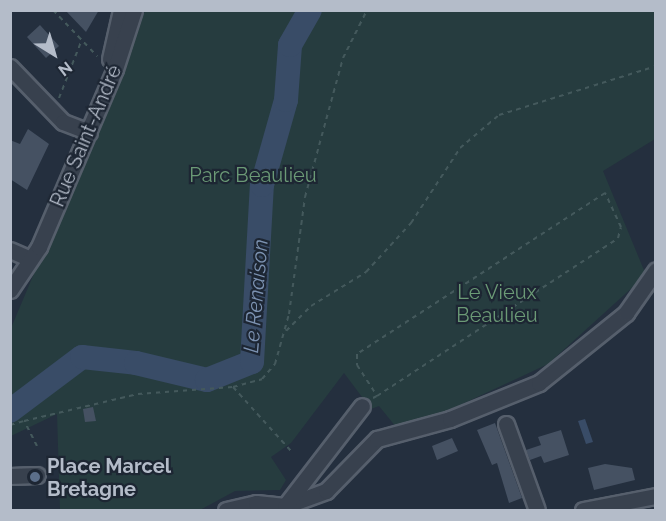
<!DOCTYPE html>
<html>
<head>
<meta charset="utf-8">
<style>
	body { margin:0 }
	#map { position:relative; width:666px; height:521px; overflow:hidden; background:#242f3e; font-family:Raleway,sans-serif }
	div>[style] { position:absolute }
	.green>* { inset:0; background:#263c3f }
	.water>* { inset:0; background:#394c67 }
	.river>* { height:24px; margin:-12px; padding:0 12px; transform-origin:12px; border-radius:12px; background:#394c67 }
	.building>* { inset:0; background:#455162 }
	.path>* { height:2px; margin-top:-1px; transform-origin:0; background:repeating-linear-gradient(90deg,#44595c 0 4.5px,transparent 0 9px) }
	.roads { filter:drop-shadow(2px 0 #565f6c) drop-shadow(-2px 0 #565f6c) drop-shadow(0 2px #565f6c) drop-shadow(0 -2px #565f6c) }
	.minor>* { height:15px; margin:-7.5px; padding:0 7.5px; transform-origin:7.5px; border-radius:7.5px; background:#38414e }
	.dots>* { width:16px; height:16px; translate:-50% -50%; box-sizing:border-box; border:3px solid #1d2633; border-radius:50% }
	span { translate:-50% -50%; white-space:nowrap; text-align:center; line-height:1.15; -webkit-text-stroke:4.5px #1d2633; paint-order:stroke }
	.street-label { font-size:20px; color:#b4bcc9 }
	.park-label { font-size:20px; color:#6b9a76 }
	.poi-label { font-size:20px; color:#b4bcc9; font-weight:700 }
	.left { translate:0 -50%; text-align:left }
	.water-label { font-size:21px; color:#7c92b1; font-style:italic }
	.frame { position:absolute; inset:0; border:12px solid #b4bcc9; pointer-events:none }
	.north { position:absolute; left:24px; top:24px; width:60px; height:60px; -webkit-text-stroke:4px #1d2633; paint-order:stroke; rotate:143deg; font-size:16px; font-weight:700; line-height:24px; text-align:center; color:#b4bcc9 }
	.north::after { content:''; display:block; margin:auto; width:21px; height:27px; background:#b4bcc9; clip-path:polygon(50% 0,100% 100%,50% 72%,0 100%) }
</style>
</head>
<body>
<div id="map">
	<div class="green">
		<div style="clip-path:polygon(145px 11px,655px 11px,655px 139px,603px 171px,646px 275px,548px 364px,445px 412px,396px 427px,379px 406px,371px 409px,344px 373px,291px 443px,271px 457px,286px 480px,280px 490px,235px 491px,200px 510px,60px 510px,57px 414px,11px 436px,11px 328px)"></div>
	</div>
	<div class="water">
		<div style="clip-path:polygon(585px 419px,593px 442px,586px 444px,578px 421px)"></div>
	</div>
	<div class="river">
		<div style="left:10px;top:411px;width:90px;rotate:-36.9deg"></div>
		<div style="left:82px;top:357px;width:54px;rotate:6.3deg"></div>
		<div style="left:136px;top:363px;width:73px;rotate:13.5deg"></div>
		<div style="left:207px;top:380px;width:48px;rotate:-21.8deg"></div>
		<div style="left:252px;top:362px;width:177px;rotate:-86.8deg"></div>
		<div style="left:262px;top:185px;width:88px;rotate:-74.2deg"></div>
		<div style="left:286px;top:100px;width:55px;rotate:-85.8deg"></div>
		<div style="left:290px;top:45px;width:40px;rotate:-60.3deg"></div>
	</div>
	<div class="building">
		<div style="clip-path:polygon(65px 10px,99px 10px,86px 32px)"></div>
		<div style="clip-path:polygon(40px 25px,59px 46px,46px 58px,27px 37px)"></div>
		<div style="clip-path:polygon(28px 129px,49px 144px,27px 190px,10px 179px,10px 140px,20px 144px)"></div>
		<div style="clip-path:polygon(93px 407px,96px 421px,85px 422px,83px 409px)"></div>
		<div style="clip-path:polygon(495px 423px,522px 498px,509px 503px,497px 463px,492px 465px,477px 430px)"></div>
		<div style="clip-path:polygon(561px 430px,569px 455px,544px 463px,541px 456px,530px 460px,526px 450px,541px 445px,538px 437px)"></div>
		<div style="clip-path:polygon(452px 438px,458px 451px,437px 460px,432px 446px)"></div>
		<div style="clip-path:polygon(605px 464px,632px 468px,635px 480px,594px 490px,588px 468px)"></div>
	</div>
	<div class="path">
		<div style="left:53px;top:10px;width:64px;rotate:46.3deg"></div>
		<div style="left:59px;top:98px;width:60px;rotate:-68.6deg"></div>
		<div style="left:286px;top:331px;width:35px;rotate:-45deg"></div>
		<div style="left:311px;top:306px;width:65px;rotate:-31.7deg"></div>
		<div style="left:366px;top:272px;width:67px;rotate:-47.4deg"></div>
		<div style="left:411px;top:223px;width:90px;rotate:-56.8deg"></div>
		<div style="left:460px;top:148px;width:51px;rotate:-40.2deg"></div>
		<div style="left:499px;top:115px;width:164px;rotate:-17.3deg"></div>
		<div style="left:233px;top:387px;width:86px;rotate:47.8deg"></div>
		<div style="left:373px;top:398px;width:4px;rotate:-27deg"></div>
		<div style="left:377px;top:396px;width:288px;rotate:-33.2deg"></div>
		<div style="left:618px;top:238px;width:11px;rotate:-75deg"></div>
		<div style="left:621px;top:227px;width:38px;rotate:-115deg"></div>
		<div style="left:605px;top:193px;width:296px;rotate:147deg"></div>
		<div style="left:357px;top:354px;width:11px;rotate:90deg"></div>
		<div style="left:357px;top:365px;width:37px;rotate:57deg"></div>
		<div style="left:10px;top:425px;width:15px;rotate:-16deg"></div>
		<div style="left:37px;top:446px;width:28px;rotate:-117deg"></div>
		<div style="left:24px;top:421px;width:117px;rotate:-13.3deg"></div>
		<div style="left:138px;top:394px;width:95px;rotate:-4.2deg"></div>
		<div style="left:233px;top:387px;width:30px;rotate:-15deg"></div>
		<div style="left:262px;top:379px;width:20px;rotate:-49deg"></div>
		<div style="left:275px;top:364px;width:52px;rotate:-74.4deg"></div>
		<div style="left:289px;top:314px;width:118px;rotate:-82.2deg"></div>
		<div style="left:305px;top:197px;width:144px;rotate:-74.7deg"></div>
		<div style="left:343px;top:58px;width:54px;rotate:-63.4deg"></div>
	</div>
	<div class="roads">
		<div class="minor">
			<div style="left:110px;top:59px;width:50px;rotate:-77.3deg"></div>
			<div style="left:10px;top:67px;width:76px;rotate:46.1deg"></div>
			<div style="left:63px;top:122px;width:28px;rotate:21deg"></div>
			<div style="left:10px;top:250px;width:22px;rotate:24deg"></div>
			<div style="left:10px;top:290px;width:52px;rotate:-56deg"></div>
			<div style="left:39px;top:247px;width:194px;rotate:-66.9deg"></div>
			<div style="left:115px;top:69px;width:62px;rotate:-72.1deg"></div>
			<div style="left:506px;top:424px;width:91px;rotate:70.2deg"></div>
			<div style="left:10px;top:476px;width:27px;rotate:-2deg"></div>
			<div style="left:285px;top:506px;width:44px;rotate:-20.1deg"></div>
			<div style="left:326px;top:491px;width:73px;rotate:-45.6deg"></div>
			<div style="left:377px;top:439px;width:76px;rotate:-15.3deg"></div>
			<div style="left:450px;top:419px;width:96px;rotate:-22deg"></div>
			<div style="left:539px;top:383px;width:112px;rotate:-38.8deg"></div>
			<div style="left:626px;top:313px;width:52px;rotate:-55.1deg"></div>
			<div style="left:226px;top:510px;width:31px;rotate:-13deg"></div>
			<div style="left:256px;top:503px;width:29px;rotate:6deg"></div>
			<div style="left:285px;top:506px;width:126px;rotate:-52.4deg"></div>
			<div style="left:583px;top:510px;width:74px;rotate:-10.9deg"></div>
		</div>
	</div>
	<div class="dots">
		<div style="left:35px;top:477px;background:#5c6f8a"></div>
	</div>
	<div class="street-label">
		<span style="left:86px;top:136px;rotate:-67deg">Rue Saint-André</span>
	</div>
	<div class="park-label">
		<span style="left:253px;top:175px">Parc Beaulieu</span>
		<span style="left:497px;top:304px">Le Vieux<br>Beaulieu</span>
	</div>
	<div class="poi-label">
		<span class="left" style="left:47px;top:478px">Place Marcel<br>Bretagne</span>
	</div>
	<div class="water-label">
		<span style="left:256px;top:296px;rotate:-85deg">Le Renaison</span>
	</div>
	<div class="frame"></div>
	<div class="north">N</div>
</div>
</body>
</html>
